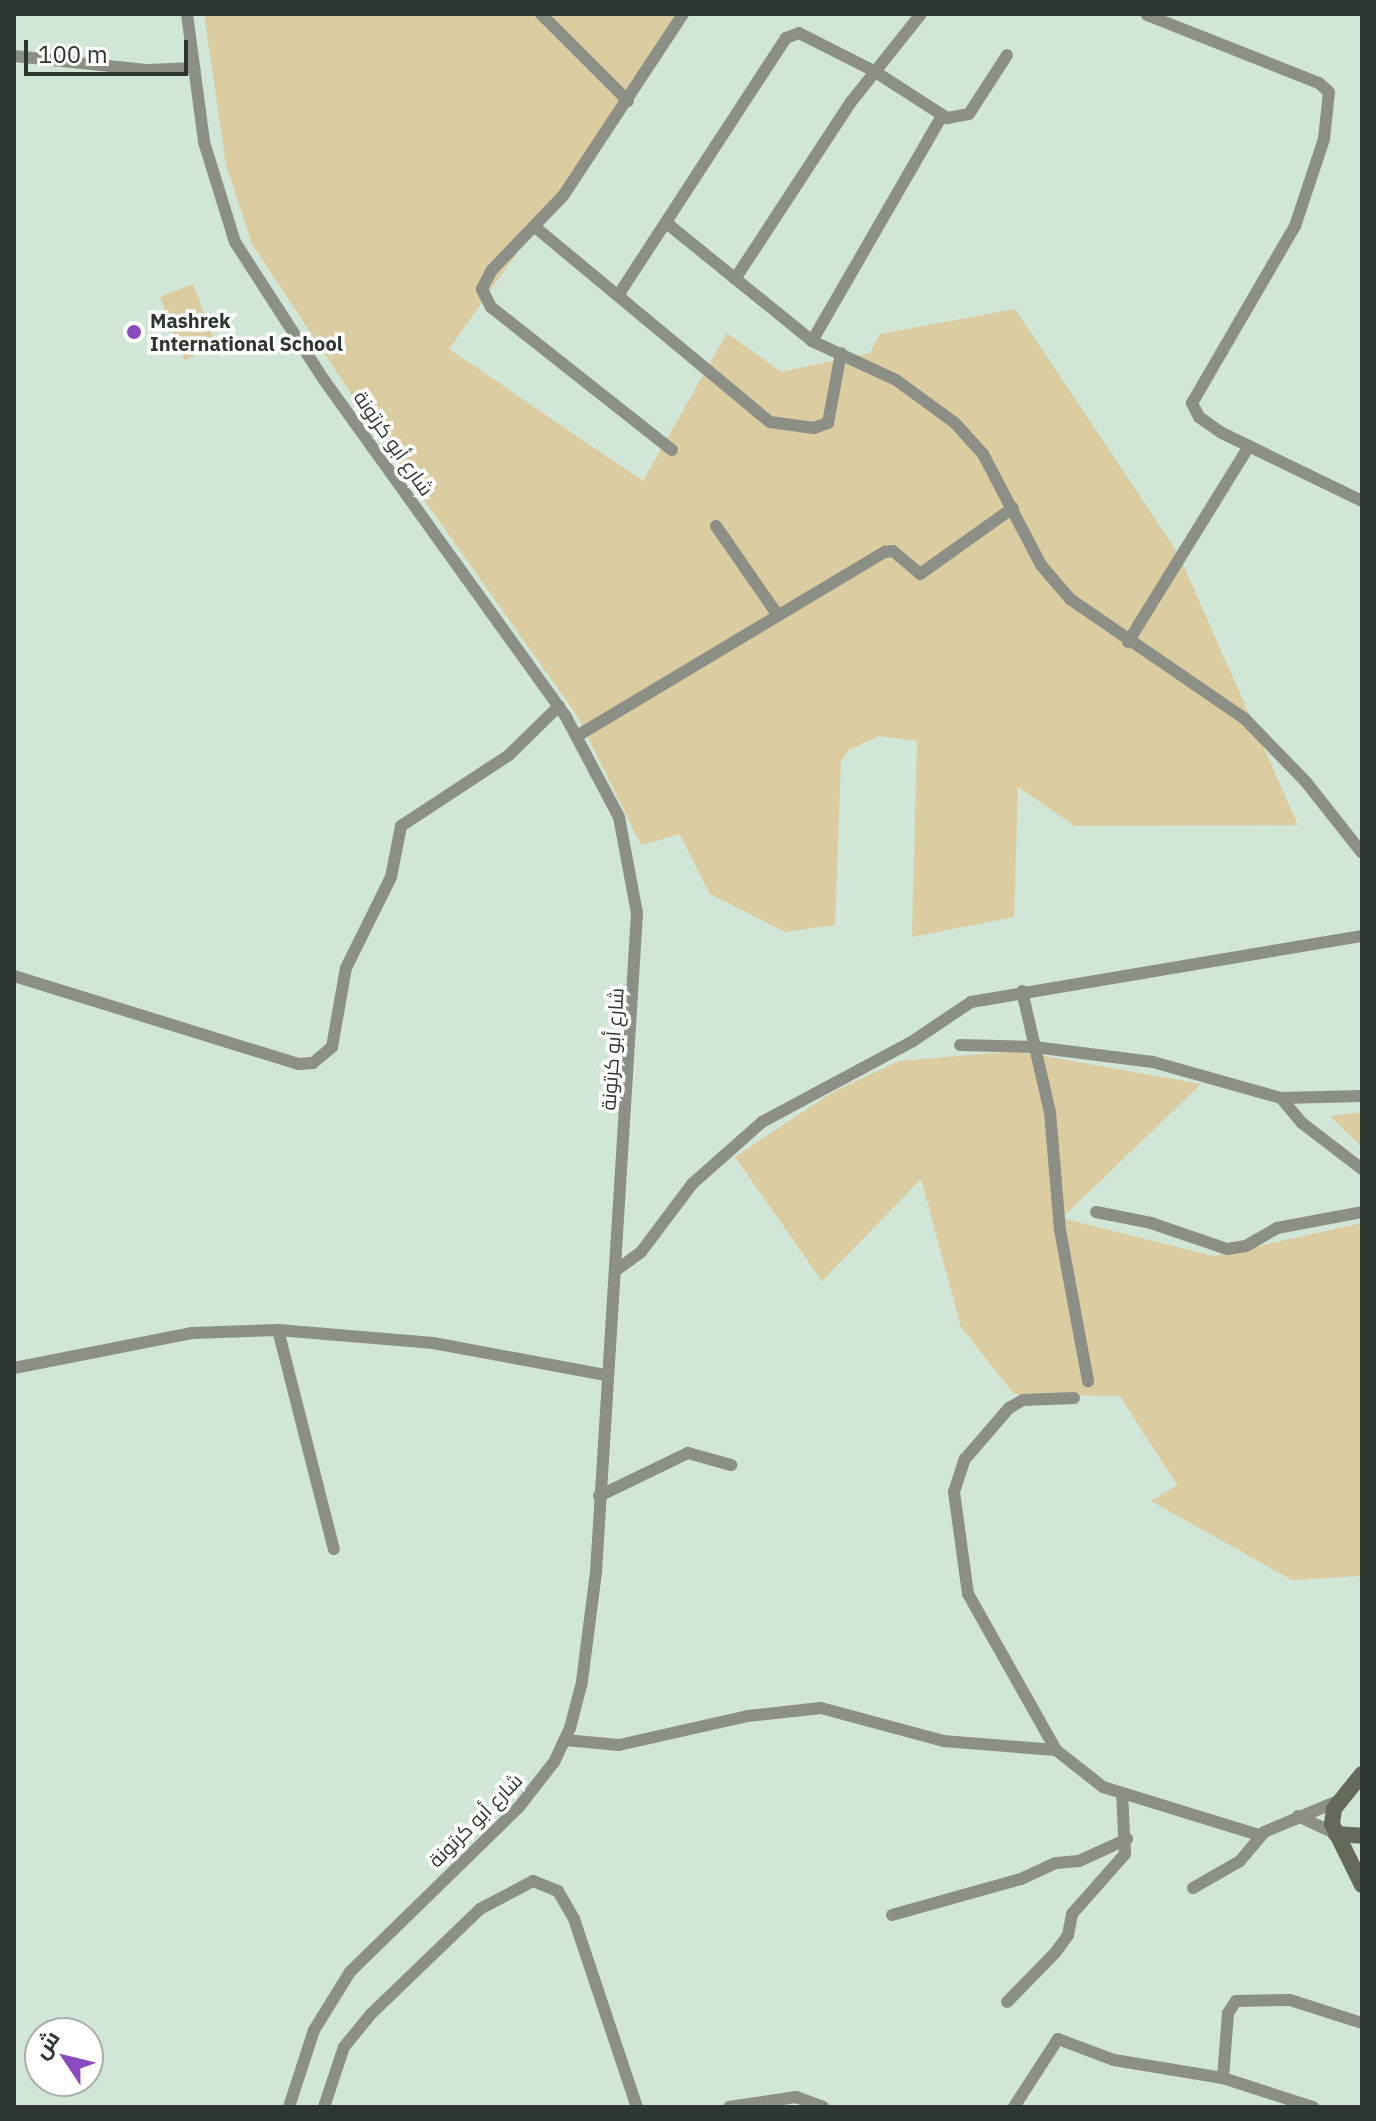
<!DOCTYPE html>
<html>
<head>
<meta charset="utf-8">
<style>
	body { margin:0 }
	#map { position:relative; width:1376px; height:2121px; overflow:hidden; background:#d1e6d6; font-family:"IBM Plex Sans",Cairo,sans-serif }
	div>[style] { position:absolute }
	.green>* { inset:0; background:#dccca1 }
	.street>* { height:12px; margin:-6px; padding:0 6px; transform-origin:6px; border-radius:6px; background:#8c8f86 }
	.secondary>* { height:16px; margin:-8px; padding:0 8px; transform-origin:8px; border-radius:8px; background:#65695c }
	.dots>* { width:22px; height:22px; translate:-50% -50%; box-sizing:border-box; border:4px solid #fff; border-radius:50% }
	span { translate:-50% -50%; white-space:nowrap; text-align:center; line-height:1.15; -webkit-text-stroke:7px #fff; paint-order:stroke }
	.poi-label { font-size:20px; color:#2e3630; font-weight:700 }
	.left { translate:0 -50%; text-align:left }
	.street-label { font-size:20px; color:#2e3630 }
	.frame { position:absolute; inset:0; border:16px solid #2e3630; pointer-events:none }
	.north { position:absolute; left:24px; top:2017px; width:80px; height:80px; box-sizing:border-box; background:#fff; border:2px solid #abafac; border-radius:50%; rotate:305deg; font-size:22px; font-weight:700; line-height:32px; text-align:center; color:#2e3630 }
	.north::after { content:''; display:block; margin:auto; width:28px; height:36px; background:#8a4bc0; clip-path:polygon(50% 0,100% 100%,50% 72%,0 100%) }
	.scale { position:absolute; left:24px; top:40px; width:164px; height:36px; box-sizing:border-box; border:4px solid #2e3630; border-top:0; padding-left:10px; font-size:24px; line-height:28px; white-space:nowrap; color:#2e3630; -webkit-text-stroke:6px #fff; paint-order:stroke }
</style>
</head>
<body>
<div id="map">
	<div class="green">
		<div style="clip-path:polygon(204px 14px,686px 14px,449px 349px,643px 481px,727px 333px,781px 372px,870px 353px,880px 334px,1015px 309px,1178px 553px,1298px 825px,1075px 826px,1018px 787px,1014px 917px,912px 937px,917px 741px,879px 736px,849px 750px,841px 761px,835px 925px,785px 932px,710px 894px,680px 834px,641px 845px,578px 717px,381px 439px,252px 244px,226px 165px)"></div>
		<div style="clip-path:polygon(193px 284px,217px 347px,184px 360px,160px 297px)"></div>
		<div style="clip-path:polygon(1016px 1051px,1201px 1084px,1062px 1218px,1214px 1256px,1362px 1223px,1362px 1576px,1292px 1580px,1151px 1501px,1177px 1485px,1120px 1396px,1014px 1394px,961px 1327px,921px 1179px,822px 1281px,735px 1157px,833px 1092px,899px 1061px)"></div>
		<div style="clip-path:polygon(1362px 1112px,1362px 1147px,1330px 1116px)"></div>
	</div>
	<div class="street">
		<div style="left:187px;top:14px;width:129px;rotate:82.4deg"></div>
		<div style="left:204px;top:142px;width:105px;rotate:72.8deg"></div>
		<div style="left:235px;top:242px;width:164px;rotate:57.2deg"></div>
		<div style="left:324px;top:380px;width:415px;rotate:54.3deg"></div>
		<div style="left:566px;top:717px;width:113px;rotate:62.1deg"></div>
		<div style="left:619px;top:817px;width:98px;rotate:79.4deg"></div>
		<div style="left:637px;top:913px;width:660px;rotate:93.56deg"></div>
		<div style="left:596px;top:1572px;width:111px;rotate:97.3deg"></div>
		<div style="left:582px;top:1682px;width:48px;rotate:104.6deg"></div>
		<div style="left:570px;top:1728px;width:38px;rotate:115deg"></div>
		<div style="left:554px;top:1762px;width:57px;rotate:127.9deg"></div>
		<div style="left:519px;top:1807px;width:236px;rotate:135.7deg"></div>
		<div style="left:350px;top:1972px;width:68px;rotate:121.8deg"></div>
		<div style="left:314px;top:2030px;width:81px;rotate:108deg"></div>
		<div style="left:541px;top:14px;width:123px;rotate:45deg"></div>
		<div style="left:1147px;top:15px;width:185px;rotate:21.6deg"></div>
		<div style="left:1319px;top:83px;width:13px;rotate:42deg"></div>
		<div style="left:1329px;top:92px;width:47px;rotate:96.1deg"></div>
		<div style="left:1324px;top:139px;width:92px;rotate:108.4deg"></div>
		<div style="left:1295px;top:226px;width:205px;rotate:120.2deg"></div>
		<div style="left:1192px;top:403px;width:16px;rotate:63deg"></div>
		<div style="left:1199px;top:417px;width:28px;rotate:35deg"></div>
		<div style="left:1222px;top:433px;width:156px;rotate:25.9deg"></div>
		<div style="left:14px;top:56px;width:135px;rotate:6deg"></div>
		<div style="left:148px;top:70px;width:46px;rotate:-2.5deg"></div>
		<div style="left:669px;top:225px;width:184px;rotate:39deg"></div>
		<div style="left:812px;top:341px;width:260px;rotate:-60deg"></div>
		<div style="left:535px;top:227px;width:305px;rotate:39.7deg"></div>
		<div style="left:770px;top:422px;width:44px;rotate:7.8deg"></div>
		<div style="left:814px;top:428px;width:15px;rotate:-20deg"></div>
		<div style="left:828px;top:423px;width:71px;rotate:-79.5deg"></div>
		<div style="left:735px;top:279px;width:212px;rotate:-56.8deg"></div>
		<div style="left:851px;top:102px;width:112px;rotate:-51.5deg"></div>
		<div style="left:619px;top:294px;width:306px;rotate:-56.9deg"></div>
		<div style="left:786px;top:38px;width:14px;rotate:-21deg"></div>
		<div style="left:799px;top:33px;width:84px;rotate:26.9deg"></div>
		<div style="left:874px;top:71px;width:87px;rotate:32.8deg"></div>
		<div style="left:947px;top:118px;width:22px;rotate:-10deg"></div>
		<div style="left:969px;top:114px;width:70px;rotate:-57.2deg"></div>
		<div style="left:812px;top:341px;width:93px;rotate:24.9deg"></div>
		<div style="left:896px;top:380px;width:73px;rotate:36.1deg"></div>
		<div style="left:955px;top:423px;width:42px;rotate:47.9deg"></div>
		<div style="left:983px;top:454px;width:125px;rotate:62.4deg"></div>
		<div style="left:1041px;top:565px;width:45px;rotate:49.5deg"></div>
		<div style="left:1070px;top:599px;width:211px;rotate:34.4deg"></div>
		<div style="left:1244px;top:718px;width:89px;rotate:45.9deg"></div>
		<div style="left:1306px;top:782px;width:90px;rotate:51.7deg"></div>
		<div style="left:672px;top:450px;width:231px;rotate:-141.7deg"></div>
		<div style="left:491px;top:307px;width:20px;rotate:-117deg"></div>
		<div style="left:482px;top:289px;width:20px;rotate:-63deg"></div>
		<div style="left:491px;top:271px;width:104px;rotate:-46.2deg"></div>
		<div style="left:563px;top:196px;width:218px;rotate:-56.6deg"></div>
		<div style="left:716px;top:526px;width:107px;rotate:55.3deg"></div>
		<div style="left:1128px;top:642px;width:230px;rotate:-58.3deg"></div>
		<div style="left:577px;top:736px;width:359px;rotate:-30.9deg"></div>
		<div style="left:885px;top:552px;width:8px;rotate:-7deg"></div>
		<div style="left:893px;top:551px;width:35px;rotate:40deg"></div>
		<div style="left:920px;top:574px;width:114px;rotate:-35.4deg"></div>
		<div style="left:14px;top:976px;width:297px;rotate:17.2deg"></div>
		<div style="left:298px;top:1064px;width:15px;rotate:-4deg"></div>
		<div style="left:313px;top:1063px;width:25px;rotate:-40deg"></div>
		<div style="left:332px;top:1047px;width:80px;rotate:-80deg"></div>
		<div style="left:346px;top:968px;width:102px;rotate:-63.7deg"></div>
		<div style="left:391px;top:877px;width:52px;rotate:-78.9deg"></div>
		<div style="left:401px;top:826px;width:129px;rotate:-33.3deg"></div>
		<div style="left:509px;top:755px;width:70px;rotate:-44.4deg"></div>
		<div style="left:1022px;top:991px;width:124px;rotate:77deg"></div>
		<div style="left:1050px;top:1112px;width:118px;rotate:85.2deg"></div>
		<div style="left:1060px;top:1230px;width:154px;rotate:79.5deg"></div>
		<div style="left:960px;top:1045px;width:74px;rotate:1.5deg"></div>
		<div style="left:1034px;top:1047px;width:120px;rotate:7.2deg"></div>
		<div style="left:1153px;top:1062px;width:133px;rotate:15.7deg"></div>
		<div style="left:1281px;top:1098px;width:81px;rotate:-1.4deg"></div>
		<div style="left:1281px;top:1098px;width:33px;rotate:50deg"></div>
		<div style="left:1302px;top:1123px;width:76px;rotate:37.5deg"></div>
		<div style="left:1096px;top:1212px;width:56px;rotate:11.3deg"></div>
		<div style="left:1151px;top:1223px;width:80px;rotate:18.9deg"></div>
		<div style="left:1227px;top:1249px;width:19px;rotate:-9deg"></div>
		<div style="left:1246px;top:1246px;width:36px;rotate:-30deg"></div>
		<div style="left:1277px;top:1228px;width:86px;rotate:-10.7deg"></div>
		<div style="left:615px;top:1271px;width:32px;rotate:-36deg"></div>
		<div style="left:641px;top:1252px;width:85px;rotate:-53.1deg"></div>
		<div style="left:692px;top:1184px;width:94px;rotate:-41.5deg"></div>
		<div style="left:762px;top:1122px;width:171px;rotate:-28.2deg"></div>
		<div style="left:913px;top:1041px;width:70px;rotate:-33.9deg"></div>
		<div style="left:971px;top:1002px;width:397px;rotate:-9.6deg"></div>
		<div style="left:278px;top:1330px;width:226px;rotate:75.7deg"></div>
		<div style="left:14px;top:1368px;width:182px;rotate:-11.1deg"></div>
		<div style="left:193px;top:1333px;width:85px;rotate:-2deg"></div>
		<div style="left:278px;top:1330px;width:156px;rotate:4.8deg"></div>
		<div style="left:433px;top:1343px;width:176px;rotate:10.5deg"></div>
		<div style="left:599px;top:1496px;width:99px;rotate:-25.8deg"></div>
		<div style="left:688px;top:1453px;width:45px;rotate:15.6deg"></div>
		<div style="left:565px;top:1740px;width:54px;rotate:5.3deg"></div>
		<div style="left:619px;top:1745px;width:132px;rotate:-12.7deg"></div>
		<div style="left:748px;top:1716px;width:73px;rotate:-6.3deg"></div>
		<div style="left:821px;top:1708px;width:126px;rotate:15.1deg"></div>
		<div style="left:943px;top:1741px;width:113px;rotate:4.6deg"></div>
		<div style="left:1056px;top:1750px;width:60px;rotate:38.2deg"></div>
		<div style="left:1103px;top:1787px;width:163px;rotate:17.1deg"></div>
		<div style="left:1056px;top:1750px;width:179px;rotate:-119.4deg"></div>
		<div style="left:968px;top:1594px;width:103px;rotate:-97.8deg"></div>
		<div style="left:954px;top:1492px;width:35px;rotate:-72deg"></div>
		<div style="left:965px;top:1459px;width:67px;rotate:-49.2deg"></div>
		<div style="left:1009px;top:1408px;width:16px;rotate:-30deg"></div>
		<div style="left:1023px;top:1400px;width:51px;rotate:-2.2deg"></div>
		<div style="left:1298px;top:1816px;width:42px;rotate:25.3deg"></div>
		<div style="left:1193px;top:1888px;width:54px;rotate:-29.9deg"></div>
		<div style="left:1240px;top:1861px;width:38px;rotate:-50deg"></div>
		<div style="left:1264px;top:1832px;width:80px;rotate:-22.7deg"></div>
		<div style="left:892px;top:1915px;width:134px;rotate:-15.6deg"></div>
		<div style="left:1021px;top:1879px;width:38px;rotate:-25deg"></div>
		<div style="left:1056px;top:1863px;width:23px;rotate:-5deg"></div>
		<div style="left:1079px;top:1861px;width:53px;rotate:-24.6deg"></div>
		<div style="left:1007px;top:2002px;width:69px;rotate:-45.6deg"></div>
		<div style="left:1055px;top:1953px;width:22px;rotate:-54deg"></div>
		<div style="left:1068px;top:1935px;width:21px;rotate:-79deg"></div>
		<div style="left:1072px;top:1914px;width:80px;rotate:-48.5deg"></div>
		<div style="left:1125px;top:1854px;width:61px;rotate:-92.8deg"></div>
		<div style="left:1223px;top:2078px;width:65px;rotate:-85.6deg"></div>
		<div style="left:1228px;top:2013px;width:14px;rotate:-56deg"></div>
		<div style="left:1236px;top:2001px;width:54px;rotate:-1.1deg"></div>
		<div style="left:1290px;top:2000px;width:76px;rotate:17.7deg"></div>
		<div style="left:324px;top:2107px;width:63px;rotate:-71.6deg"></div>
		<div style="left:344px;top:2047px;width:43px;rotate:-50.7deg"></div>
		<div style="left:371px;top:2014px;width:151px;rotate:-43.9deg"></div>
		<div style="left:480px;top:1909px;width:60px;rotate:-27.8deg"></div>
		<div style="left:533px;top:1881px;width:27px;rotate:22deg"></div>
		<div style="left:558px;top:1891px;width:32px;rotate:60deg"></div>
		<div style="left:574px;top:1919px;width:198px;rotate:71.5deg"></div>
		<div style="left:729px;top:2107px;width:68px;rotate:-8.5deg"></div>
		<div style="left:796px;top:2097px;width:29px;rotate:20deg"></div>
		<div style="left:1014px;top:2107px;width:81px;rotate:-57.1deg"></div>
		<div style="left:1058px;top:2039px;width:60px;rotate:20.6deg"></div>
		<div style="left:1114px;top:2060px;width:110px;rotate:9.4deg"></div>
		<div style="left:1223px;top:2078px;width:95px;rotate:17.9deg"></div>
	</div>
	<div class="secondary">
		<div style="left:1362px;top:1774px;width:45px;rotate:128.7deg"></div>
		<div style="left:1334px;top:1809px;width:15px;rotate:98deg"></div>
		<div style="left:1332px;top:1824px;width:68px;rotate:63.8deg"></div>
		<div style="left:1336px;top:1834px;width:26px;rotate:4deg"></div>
	</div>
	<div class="dots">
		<div style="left:134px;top:332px;background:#8a4bc0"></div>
	</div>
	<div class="poi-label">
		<span class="left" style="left:150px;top:332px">Mashrek<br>International School</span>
	</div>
	<div class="street-label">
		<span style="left:394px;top:443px;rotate:55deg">شارع أبو كرتونة</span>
		<span style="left:612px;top:1049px;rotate:-86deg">شارع أبو كرتونة</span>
		<span style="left:475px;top:1820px;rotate:-45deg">شارع أبو كرتونة</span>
	</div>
	<div class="frame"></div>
	<div class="north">ش</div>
	<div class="scale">100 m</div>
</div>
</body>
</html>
